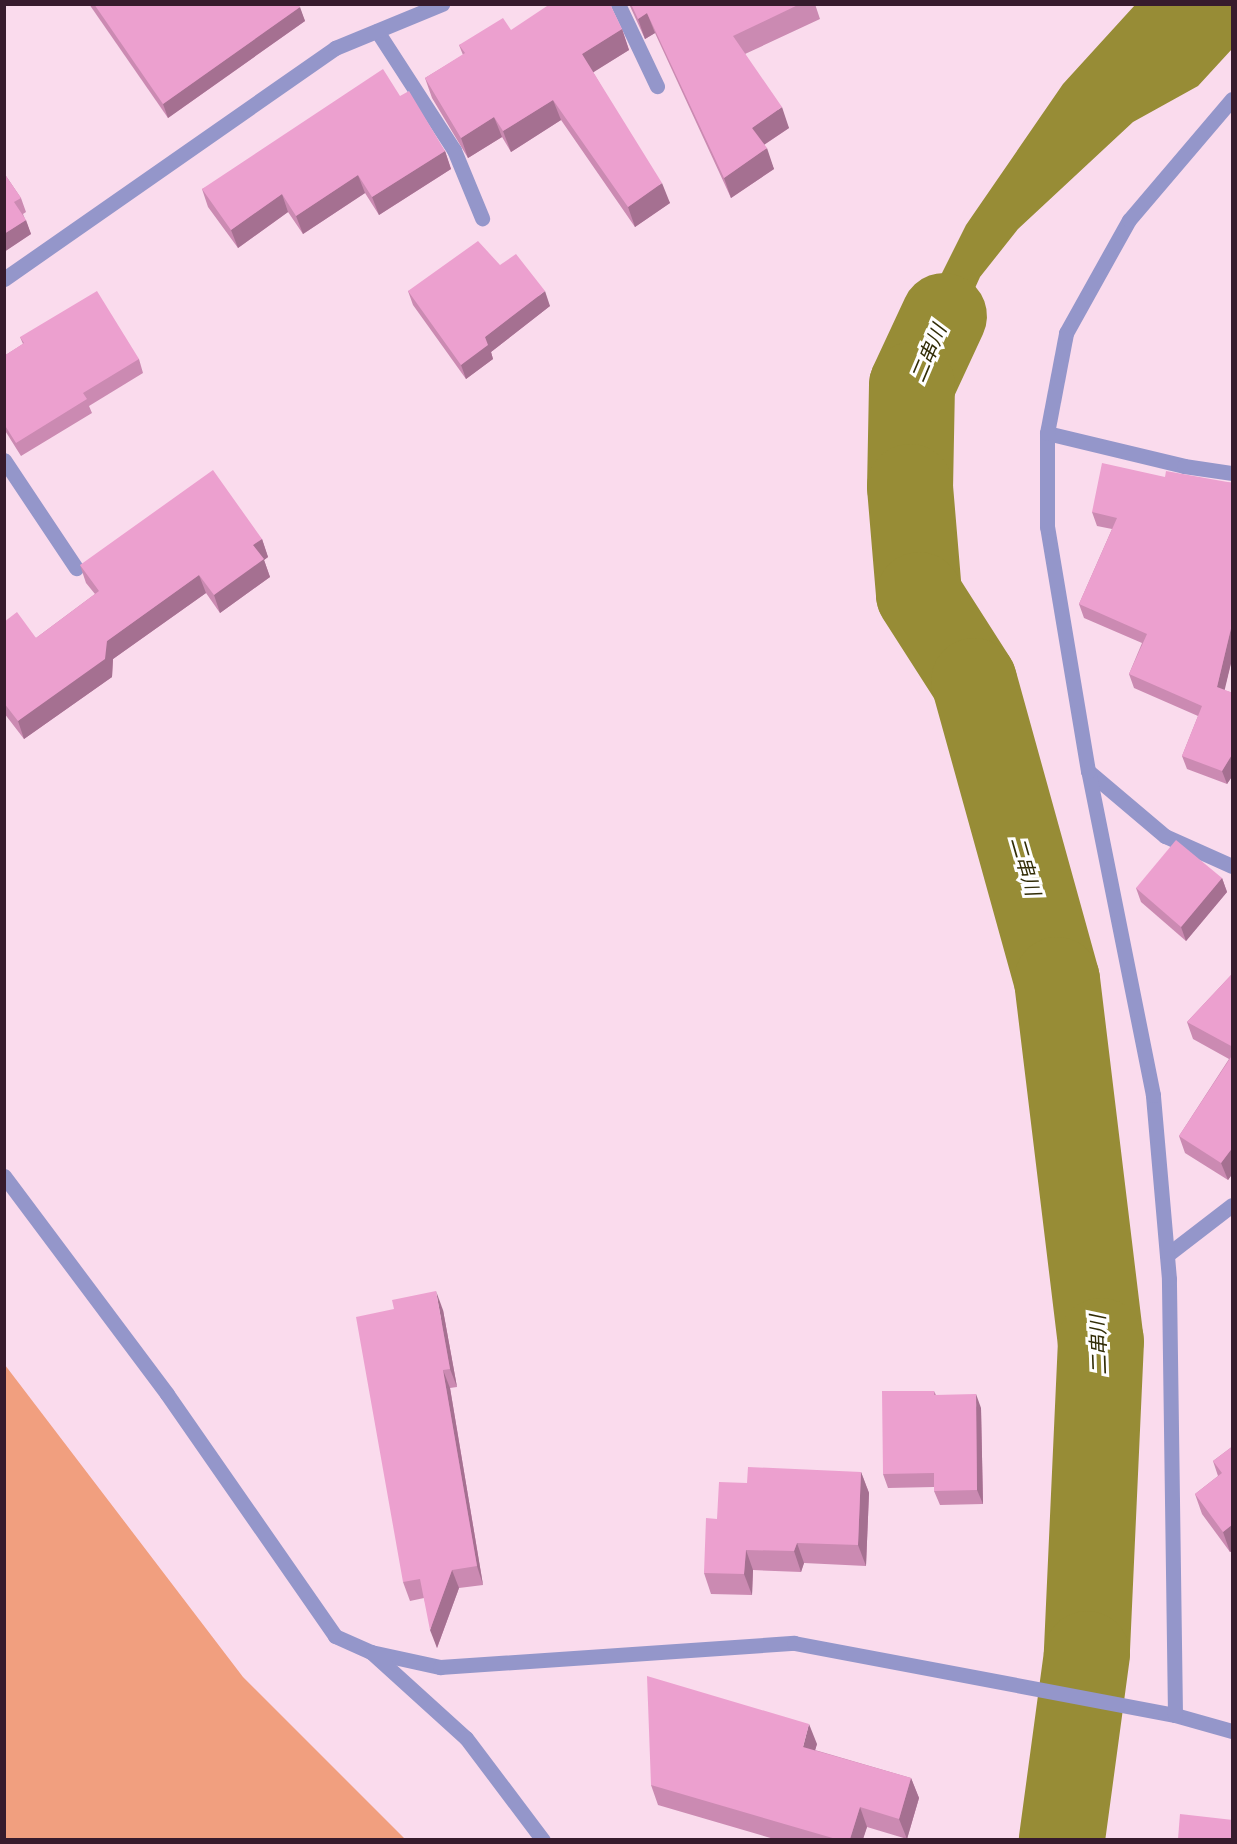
<!DOCTYPE html>
<html>
<head>
<meta charset="utf-8">
<style>
	body { margin:0 }
	#map { position:relative; width:1237px; height:1844px; overflow:hidden; background:#fadbed; font-family:"Asap Condensed","Noto Sans JP",sans-serif }
	div>[style] { position:absolute }
	.forest>* { inset:0; background:#f19f7f }
	.water>* { inset:0; background:#978c36 }
	.river>* { height:86px; margin:-43px; padding:0 43px; transform-origin:43px; border-radius:43px; background:#978c36 }
	.minor>* { height:15px; margin:-7.5px; padding:0 7.5px; transform-origin:7.5px; border-radius:7.5px; background:#9496ca }
	.wall>* { inset:0; background:#cb8ab2 }
	.shaded-wall>* { inset:0; background:#a57091 }
	.building>* { inset:0; background:#eca0cf }
	span { translate:-50% -50%; white-space:nowrap; text-align:center; line-height:1.15; -webkit-text-stroke:6px #fff; paint-order:stroke }
	.water-label { font-size:20px; color:#322d07; font-style:italic }
	.frame { position:absolute; inset:0; border:6px solid #371b2d; pointer-events:none }
</style>
</head>
<body>
<div id="map">
	<div class="forest">
		<div style="clip-path:polygon(5px 1365px,243px 1677px,405px 1839px,5px 1839px)"></div>
	</div>
	<div class="water">
		<div style="clip-path:polygon(1135px 5px,1232px 5px,1232px 49px,1198px 86px,1133px 122px,1018px 229px,980px 277px,956px 330px,930px 432px,902px 425px,915px 333px,924px 326px,941px 275px,966px 225px,1063px 84px)"></div>
	</div>
	<div class="river">
		<div style="left:944px;top:316px;width:76px;rotate:114.9deg"></div>
		<div style="left:912px;top:385px;width:102px;rotate:91.1deg"></div>
		<div style="left:910px;top:487px;width:108px;rotate:85.2deg"></div>
		<div style="left:919px;top:595px;width:102px;rotate:57.4deg"></div>
		<div style="left:974px;top:681px;width:310px;rotate:74.5deg"></div>
		<div style="left:1057px;top:980px;width:364px;rotate:83.1deg"></div>
		<div style="left:1101px;top:1341px;width:313px;rotate:92.6deg"></div>
		<div style="left:1087px;top:1654px;width:188px;rotate:97.7deg"></div>
	</div>
	<div class="minor">
		<div style="left:618px;top:4px;width:91px;rotate:64.6deg"></div>
		<div style="left:377px;top:31px;width:142px;rotate:57.1deg"></div>
		<div style="left:454px;top:150px;width:74px;rotate:67.6deg"></div>
		<div style="left:4px;top:279px;width:404px;rotate:-34.9deg"></div>
		<div style="left:335px;top:48px;width:116px;rotate:-22.4deg"></div>
		<div style="left:1047px;top:433px;width:141px;rotate:13.5deg"></div>
		<div style="left:1184px;top:466px;width:49px;rotate:8.3deg"></div>
		<div style="left:4px;top:460px;width:130px;rotate:56.3deg"></div>
		<div style="left:1088px;top:771px;width:101px;rotate:40.2deg"></div>
		<div style="left:1165px;top:836px;width:73px;rotate:24.1deg"></div>
		<div style="left:4px;top:1176px;width:272px;rotate:53.2deg"></div>
		<div style="left:167px;top:1394px;width:295px;rotate:55.2deg"></div>
		<div style="left:335px;top:1636px;width:39px;rotate:24deg"></div>
		<div style="left:371px;top:1652px;width:71px;rotate:12.3deg"></div>
		<div style="left:440px;top:1667px;width:355px;rotate:-3.9deg"></div>
		<div style="left:794px;top:1643px;width:388px;rotate:10.7deg"></div>
		<div style="left:1175px;top:1715px;width:59px;rotate:15.7deg"></div>
		<div style="left:1167px;top:1255px;width:82px;rotate:-37.6deg"></div>
		<div style="left:371px;top:1652px;width:128px;rotate:42.2deg"></div>
		<div style="left:466px;top:1738px;width:128px;rotate:53deg"></div>
		<div style="left:1175px;top:1715px;width:436px;rotate:-90.8deg"></div>
		<div style="left:1169px;top:1279px;width:185px;rotate:-95deg"></div>
		<div style="left:1153px;top:1095px;width:330px;rotate:-101.3deg"></div>
		<div style="left:1088px;top:771px;width:247px;rotate:-99.5deg"></div>
		<div style="left:1047px;top:527px;width:94px;rotate:-90deg"></div>
		<div style="left:1047px;top:433px;width:102px;rotate:-79.2deg"></div>
		<div style="left:1066px;top:333px;width:129px;rotate:-60.9deg"></div>
		<div style="left:1129px;top:220px;width:159px;rotate:-49.6deg"></div>
	</div>
	<div class="wall">
		<div style="clip-path:polygon(89px 4px,298px 4px,305px 21px,168px 118px)"></div>
		<div style="clip-path:polygon(629px 4px,815px 4px,820px 19px,745px 54px,789px 128px,764px 145px,774px 169px,731px 198px,655px 33px,645px 39px)"></div>
		<div style="clip-path:polygon(622px 29px,629px 50px,593px 72px,670px 203px,635px 227px,561px 120px,511px 152px,502px 137px,468px 158px,432px 98px,425px 78px,463px 55px,459px 45px,511px 30px)"></div>
		<div style="clip-path:polygon(400px 96px,445px 151px,451px 169px,379px 215px,365px 193px,303px 234px,288px 212px,238px 248px,208px 207px,202px 189px)"></div>
		<div style="clip-path:polygon(4px 173px,21px 198px,26px 212px,23px 214px,31px 234px,4px 252px)"></div>
		<div style="clip-path:polygon(500px 265px,550px 306px,491px 352px,493px 359px,466px 379px,413px 305px,408px 291px)"></div>
		<div style="clip-path:polygon(20px 337px,139px 359px,143px 373px,89px 406px,92px 413px,21px 456px,4px 429px,4px 356px,23px 344px)"></div>
		<div style="clip-path:polygon(1165px 477px,1233px 483px,1233px 655px,1224px 690px,1233px 693px,1233px 775px,1227px 784px,1187px 769px,1182px 756px,1198px 716px,1134px 688px,1129px 674px,1142px 643px,1084px 618px,1079px 604px,1112px 529px,1097px 526px,1092px 512px)"></div>
		<div style="clip-path:polygon(262px 539px,268px 557px,264px 560px,270px 577px,220px 613px,206px 593px,113px 659px,112px 677px,24px 739px,4px 713px,4px 622px,36px 638px,95px 594px,86px 583px,80px 565px)"></div>
		<div style="clip-path:polygon(1222px 878px,1227px 892px,1186px 941px,1141px 902px,1136px 888px)"></div>
		<div style="clip-path:polygon(1233px 973px,1233px 1173px,1228px 1180px,1185px 1153px,1179px 1136px,1229px 1059px,1193px 1039px,1187px 1022px)"></div>
		<div style="clip-path:polygon(443px 1310px,457px 1387px,450px 1388px,483px 1585px,459px 1588px,437px 1648px,424px 1598px,410px 1601px,403px 1582px)"></div>
		<div style="clip-path:polygon(934px 1391px,936px 1395px,981px 1408px,983px 1504px,940px 1505px,934px 1491px,934px 1487px,888px 1488px,883px 1474px)"></div>
		<div style="clip-path:polygon(1233px 1446px,1233px 1550px,1230px 1552px,1202px 1514px,1195px 1494px,1218px 1476px,1213px 1461px)"></div>
		<div style="clip-path:polygon(861px 1472px,869px 1493px,866px 1566px,804px 1563px,801px 1572px,753px 1570px,752px 1595px,711px 1594px,704px 1573px,717px 1519px,747px 1483px)"></div>
		<div style="clip-path:polygon(817px 1744px,815px 1750px,911px 1778px,919px 1798px,907px 1839px,867px 1827px,863px 1839px,774px 1839px,658px 1805px,651px 1785px)"></div>
	</div>
	<div class="shaded-wall">
		<div style="clip-path:polygon(300px 7px,305px 21px,168px 118px,163px 104px)"></div>
		<div style="clip-path:polygon(647px 13px,655px 33px,645px 39px,638px 19px)"></div>
		<div style="clip-path:polygon(622px 29px,629px 50px,589px 75px,582px 54px)"></div>
		<div style="clip-path:polygon(553px 100px,561px 120px,511px 152px,503px 131px)"></div>
		<div style="clip-path:polygon(782px 107px,789px 128px,759px 148px,752px 128px)"></div>
		<div style="clip-path:polygon(494px 117px,502px 137px,468px 158px,461px 138px)"></div>
		<div style="clip-path:polygon(767px 148px,774px 169px,731px 198px,724px 178px)"></div>
		<div style="clip-path:polygon(445px 151px,451px 169px,379px 215px,372px 197px)"></div>
		<div style="clip-path:polygon(358px 175px,365px 193px,303px 234px,296px 216px)"></div>
		<div style="clip-path:polygon(662px 183px,670px 203px,635px 227px,628px 207px)"></div>
		<div style="clip-path:polygon(282px 194px,288px 212px,238px 248px,231px 230px)"></div>
		<div style="clip-path:polygon(26px 220px,31px 234px,4px 252px,4px 234px)"></div>
		<div style="clip-path:polygon(545px 291px,550px 306px,491px 352px,493px 359px,466px 379px,461px 365px,485px 337px)"></div>
		<div style="clip-path:polygon(262px 539px,268px 557px,264px 560px,270px 577px,220px 613px,214px 595px,253px 545px)"></div>
		<div style="clip-path:polygon(199px 575px,206px 593px,113px 659px,112px 677px,24px 739px,18px 721px,107px 641px)"></div>
		<div style="clip-path:polygon(1233px 620px,1233px 655px,1222px 701px,1217px 687px)"></div>
		<div style="clip-path:polygon(1233px 753px,1233px 775px,1227px 784px,1222px 771px)"></div>
		<div style="clip-path:polygon(1222px 878px,1227px 892px,1186px 941px,1181px 927px)"></div>
		<div style="clip-path:polygon(1233px 1147px,1233px 1173px,1228px 1180px,1221px 1163px)"></div>
		<div style="clip-path:polygon(436px 1291px,443px 1310px,457px 1387px,450px 1369px)"></div>
		<div style="clip-path:polygon(443px 1370px,450px 1388px,483px 1585px,477px 1566px)"></div>
		<div style="clip-path:polygon(976px 1394px,981px 1408px,983px 1504px,977px 1490px)"></div>
		<div style="clip-path:polygon(861px 1472px,869px 1493px,866px 1566px,858px 1545px)"></div>
		<div style="clip-path:polygon(1233px 1524px,1233px 1550px,1230px 1552px,1223px 1532px)"></div>
		<div style="clip-path:polygon(797px 1543px,804px 1563px,801px 1572px,794px 1551px)"></div>
		<div style="clip-path:polygon(746px 1550px,753px 1570px,752px 1595px,744px 1574px)"></div>
		<div style="clip-path:polygon(452px 1570px,459px 1588px,437px 1648px,430px 1630px)"></div>
		<div style="clip-path:polygon(809px 1724px,817px 1744px,810px 1767px,803px 1747px)"></div>
		<div style="clip-path:polygon(911px 1778px,919px 1798px,907px 1839px,899px 1819px)"></div>
		<div style="clip-path:polygon(860px 1807px,867px 1827px,863px 1839px,850px 1839px)"></div>
	</div>
	<div class="building">
		<div style="clip-path:polygon(94px 4px,298px 4px,300px 7px,163px 104px)"></div>
		<div style="clip-path:polygon(550px 4px,610px 4px,622px 29px,582px 54px,662px 183px,628px 207px,553px 100px,503px 131px,494px 117px,461px 138px,425px 78px,465px 53px,459px 45px,503px 18px,511px 30px)"></div>
		<div style="clip-path:polygon(631px 4px,800px 4px,733px 36px,782px 107px,752px 128px,767px 148px,724px 178px,647px 13px,638px 19px)"></div>
		<div style="clip-path:polygon(383px 69px,400px 96px,409px 91px,445px 151px,372px 197px,358px 175px,296px 216px,282px 194px,231px 230px,202px 189px)"></div>
		<div style="clip-path:polygon(4px 173px,21px 198px,14px 202px,26px 220px,4px 234px)"></div>
		<div style="clip-path:polygon(478px 241px,500px 265px,516px 254px,545px 291px,485px 337px,488px 345px,461px 365px,408px 291px)"></div>
		<div style="clip-path:polygon(97px 291px,139px 359px,83px 393px,87px 399px,16px 443px,4px 424px,4px 356px,24px 343px,20px 337px)"></div>
		<div style="clip-path:polygon(1102px 463px,1165px 477px,1166px 471px,1233px 483px,1233px 620px,1217px 687px,1233px 693px,1233px 753px,1222px 771px,1182px 756px,1202px 706px,1129px 674px,1147px 634px,1079px 604px,1117px 518px,1092px 512px)"></div>
		<div style="clip-path:polygon(213px 470px,262px 539px,253px 545px,264px 559px,214px 595px,199px 575px,107px 641px,105px 659px,18px 721px,4px 703px,4px 622px,17px 612px,36px 638px,99px 591px,80px 565px)"></div>
		<div style="clip-path:polygon(1176px 840px,1222px 878px,1181px 927px,1136px 888px)"></div>
		<div style="clip-path:polygon(1233px 973px,1233px 1047px,1187px 1022px)"></div>
		<div style="clip-path:polygon(1233px 1054px,1233px 1147px,1221px 1163px,1179px 1136px)"></div>
		<div style="clip-path:polygon(436px 1291px,450px 1369px,443px 1370px,477px 1566px,452px 1570px,430px 1630px,420px 1579px,403px 1582px,356px 1317px,394px 1309px,392px 1300px)"></div>
		<div style="clip-path:polygon(882px 1391px,934px 1391px,934px 1395px,976px 1394px,977px 1490px,934px 1491px,934px 1473px,883px 1474px)"></div>
		<div style="clip-path:polygon(1233px 1446px,1233px 1524px,1223px 1532px,1195px 1494px,1222px 1473px,1213px 1461px)"></div>
		<div style="clip-path:polygon(748px 1467px,861px 1472px,858px 1545px,797px 1543px,794px 1551px,746px 1550px,744px 1574px,704px 1573px,706px 1518px,717px 1519px,719px 1482px,747px 1483px)"></div>
		<div style="clip-path:polygon(647px 1676px,809px 1724px,803px 1747px,911px 1778px,899px 1819px,860px 1807px,850px 1839px,836px 1839px,651px 1785px)"></div>
		<div style="clip-path:polygon(1180px 1814px,1233px 1820px,1233px 1839px,1178px 1839px)"></div>
	</div>
	<div class="water-label">
		<span style="left:928px;top:353px;rotate:-67deg">二串川</span>
		<span style="left:1026px;top:866px;rotate:74deg">二串川</span>
		<span style="left:1098px;top:1345px;rotate:-92deg">二串川</span>
	</div>
	<div class="frame"></div>
</div>
</body>
</html>
